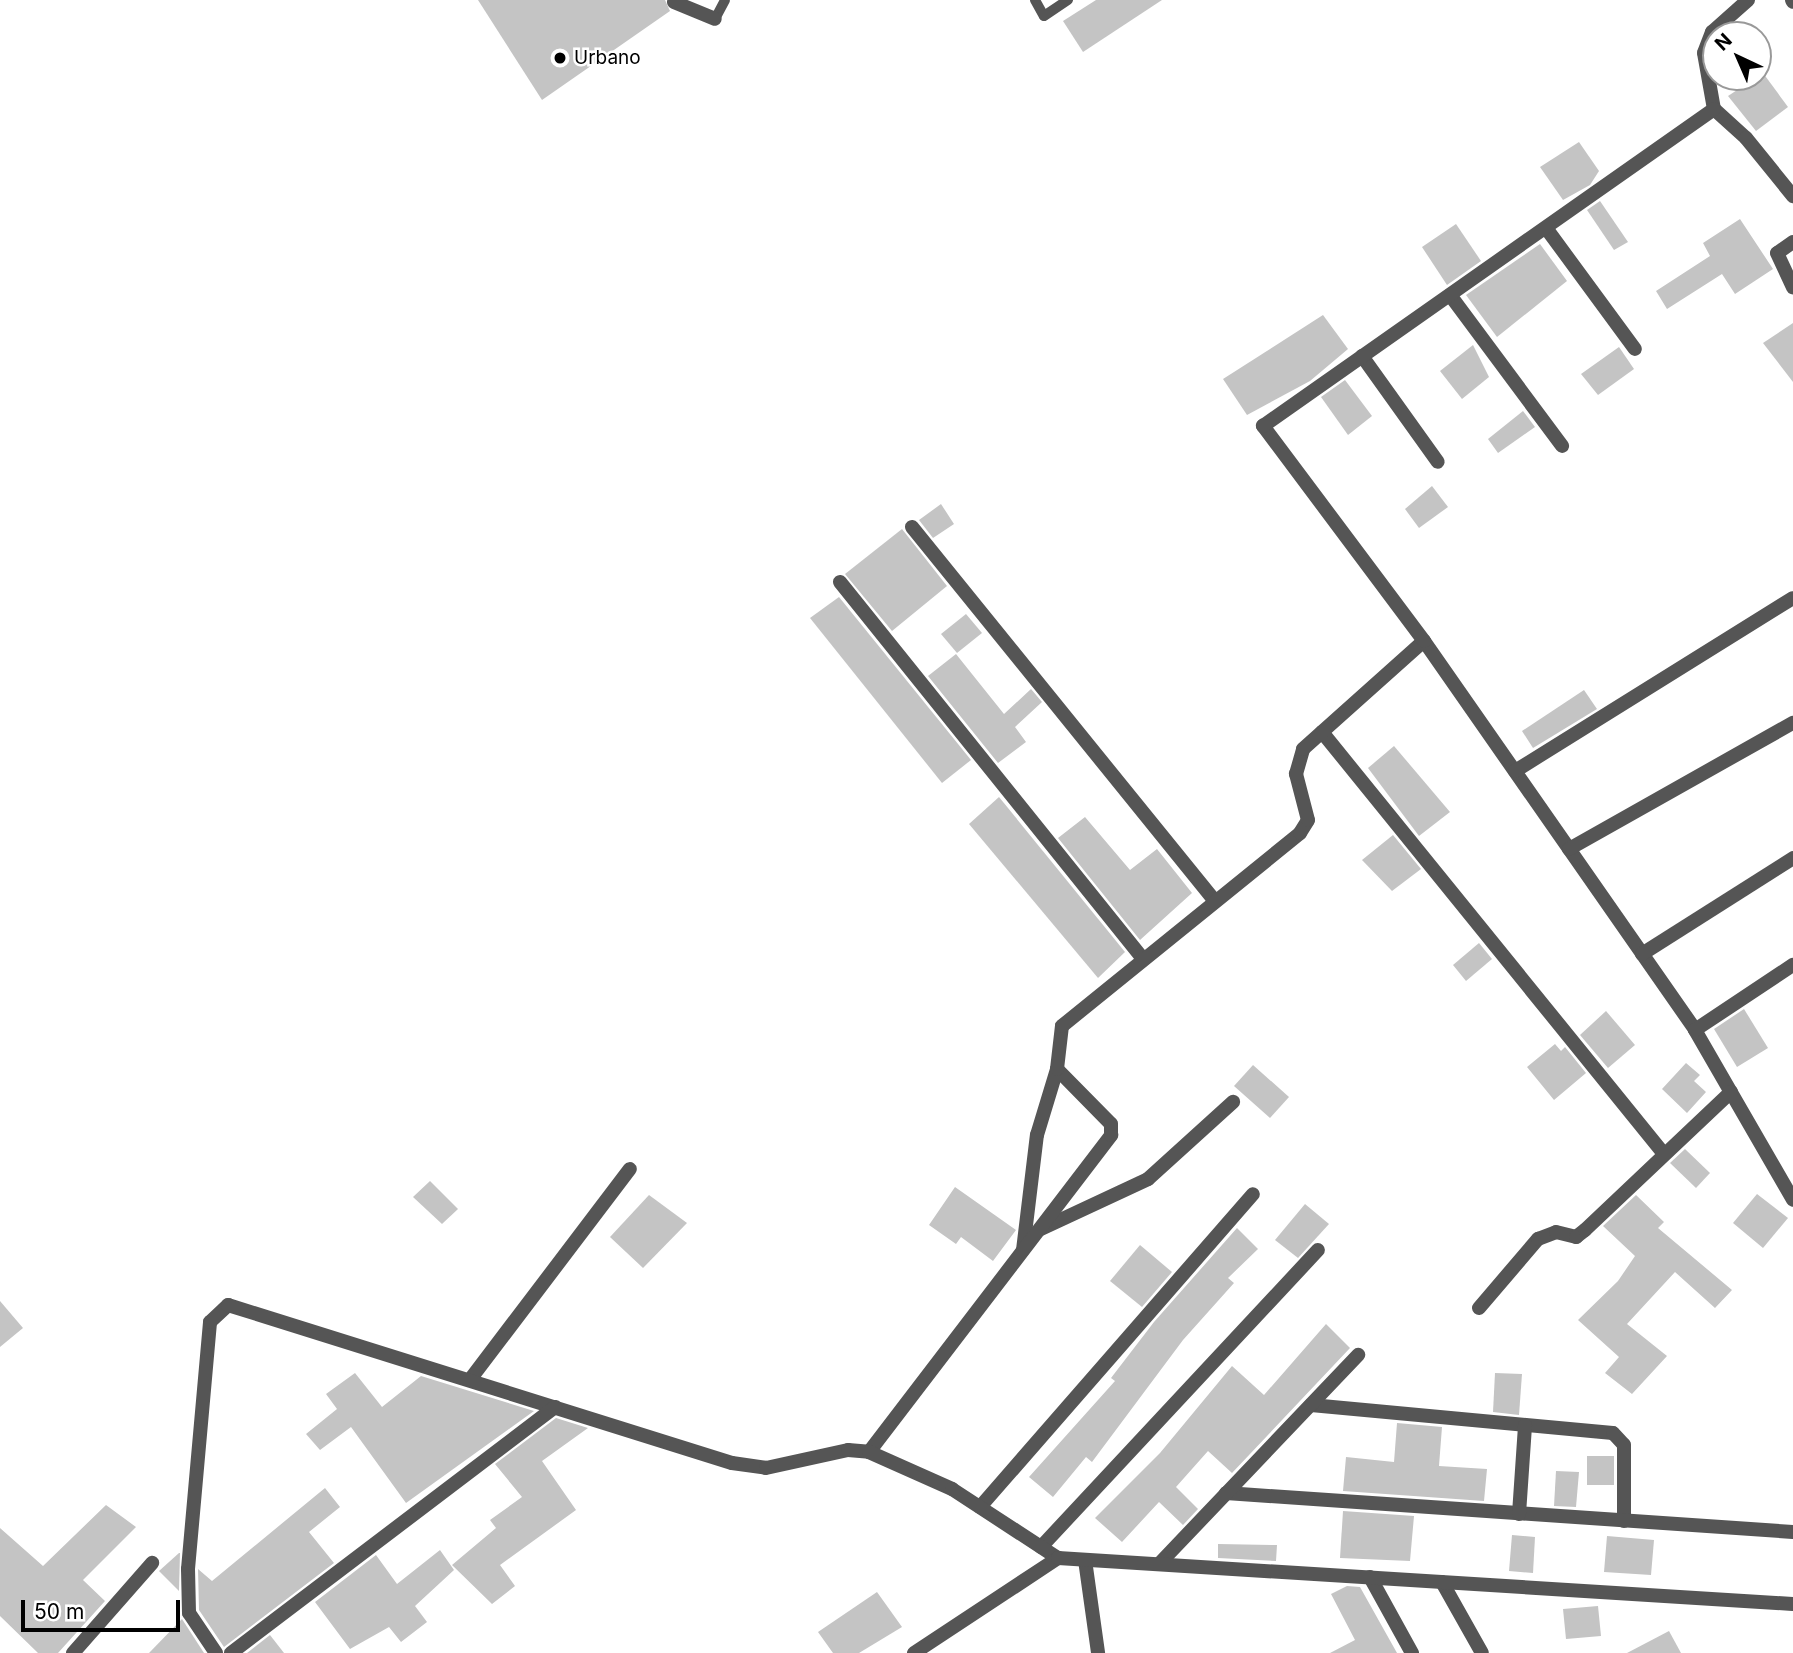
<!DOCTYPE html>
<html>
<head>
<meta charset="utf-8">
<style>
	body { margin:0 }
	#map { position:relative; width:1793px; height:1653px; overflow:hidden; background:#fff; font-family:Inter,sans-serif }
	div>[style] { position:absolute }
	.building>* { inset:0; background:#c4c4c4 }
	.lane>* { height:10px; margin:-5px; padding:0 5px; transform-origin:5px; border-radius:5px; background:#555 }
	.street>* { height:14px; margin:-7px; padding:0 7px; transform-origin:7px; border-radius:7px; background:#555 }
	.dots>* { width:19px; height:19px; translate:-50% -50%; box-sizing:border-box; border:4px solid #fff; border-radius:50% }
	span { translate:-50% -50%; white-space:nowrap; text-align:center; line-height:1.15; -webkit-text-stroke:5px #fff; paint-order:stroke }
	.poi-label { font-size:19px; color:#000 }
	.left { translate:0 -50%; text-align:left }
	.north { position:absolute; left:1702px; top:21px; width:70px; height:70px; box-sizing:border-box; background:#fff; border:2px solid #999; border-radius:50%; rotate:316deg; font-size:19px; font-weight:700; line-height:28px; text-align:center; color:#000 }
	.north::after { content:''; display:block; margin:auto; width:24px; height:32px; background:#000; clip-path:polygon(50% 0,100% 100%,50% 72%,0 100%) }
	.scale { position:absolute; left:21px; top:1600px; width:159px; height:32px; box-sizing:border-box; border:4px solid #000; border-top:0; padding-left:9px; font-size:21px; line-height:24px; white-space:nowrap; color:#000; -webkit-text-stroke:5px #fff; paint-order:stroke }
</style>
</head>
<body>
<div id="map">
	<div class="building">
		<div style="clip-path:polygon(478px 0,665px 0,670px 11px,542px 100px)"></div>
		<div style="clip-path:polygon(1096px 0,1162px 0,1083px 52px,1063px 21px)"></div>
		<div style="clip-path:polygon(1763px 73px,1788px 107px,1756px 131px,1728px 96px)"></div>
		<div style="clip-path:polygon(1579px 142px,1599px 171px,1590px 185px,1563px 200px,1540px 167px)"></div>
		<div style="clip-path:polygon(1600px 201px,1628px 242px,1614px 250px,1587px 210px)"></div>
		<div style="clip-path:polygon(1740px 219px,1773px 269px,1735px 294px,1722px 274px,1667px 309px,1656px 291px,1710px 256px,1703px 243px)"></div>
		<div style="clip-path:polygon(1456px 224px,1481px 261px,1447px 285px,1422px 247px)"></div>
		<div style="clip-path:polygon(1540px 244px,1567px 281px,1497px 337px,1466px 295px)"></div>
		<div style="clip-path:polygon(1323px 315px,1348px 349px,1310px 381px,1247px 415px,1223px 379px)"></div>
		<div style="clip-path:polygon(1793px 323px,1793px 382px,1763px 343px)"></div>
		<div style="clip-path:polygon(1473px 345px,1489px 377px,1462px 399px,1440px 371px)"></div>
		<div style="clip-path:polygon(1619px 347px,1634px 369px,1598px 395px,1581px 374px)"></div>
		<div style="clip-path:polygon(1345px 380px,1372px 416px,1348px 435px,1321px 397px)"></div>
		<div style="clip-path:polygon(1523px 411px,1535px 427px,1498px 453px,1488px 439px)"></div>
		<div style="clip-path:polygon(1432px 486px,1448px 507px,1419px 528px,1405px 509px)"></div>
		<div style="clip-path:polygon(941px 504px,954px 524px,933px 538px,919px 520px)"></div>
		<div style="clip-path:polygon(902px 529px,947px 586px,892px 631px,845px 574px)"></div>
		<div style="clip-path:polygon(839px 597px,971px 760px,942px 783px,810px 618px)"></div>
		<div style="clip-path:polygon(966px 614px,982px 633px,957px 653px,941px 634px)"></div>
		<div style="clip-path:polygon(956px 654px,1004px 714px,1031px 689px,1042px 702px,1015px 727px,1026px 742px,998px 763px,928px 676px)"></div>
		<div style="clip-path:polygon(1584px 690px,1597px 709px,1533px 748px,1522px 731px)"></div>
		<div style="clip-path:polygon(1394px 746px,1450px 812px,1419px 836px,1368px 768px)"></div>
		<div style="clip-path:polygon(999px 797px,1125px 952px,1098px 978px,969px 824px)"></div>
		<div style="clip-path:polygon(1085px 817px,1130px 870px,1157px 849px,1192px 893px,1140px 940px,1058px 838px)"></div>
		<div style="clip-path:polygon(1393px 835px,1421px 869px,1392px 891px,1362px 860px)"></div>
		<div style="clip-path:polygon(1479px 943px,1492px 959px,1466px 981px,1453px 965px)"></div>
		<div style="clip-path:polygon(1744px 1009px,1768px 1048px,1737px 1067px,1714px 1029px)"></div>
		<div style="clip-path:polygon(1606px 1011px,1635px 1045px,1608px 1068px,1580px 1035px)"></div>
		<div style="clip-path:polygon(1555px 1044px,1561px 1051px,1565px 1047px,1586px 1073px,1554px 1100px,1527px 1067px)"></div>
		<div style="clip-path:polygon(1686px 1063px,1700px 1075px,1694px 1081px,1706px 1092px,1687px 1113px,1662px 1089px)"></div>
		<div style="clip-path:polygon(1253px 1065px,1289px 1097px,1270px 1118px,1234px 1086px)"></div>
		<div style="clip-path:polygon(1685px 1149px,1710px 1173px,1696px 1188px,1670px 1163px)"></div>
		<div style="clip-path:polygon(430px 1181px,458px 1209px,442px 1224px,413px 1197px)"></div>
		<div style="clip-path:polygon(955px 1187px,1016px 1230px,993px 1261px,961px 1237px,956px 1244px,929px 1225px)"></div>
		<div style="clip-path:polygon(1757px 1194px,1788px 1218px,1763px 1248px,1733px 1223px)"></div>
		<div style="clip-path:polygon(649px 1195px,687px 1223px,643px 1268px,610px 1237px)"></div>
		<div style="clip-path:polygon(1636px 1195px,1664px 1222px,1658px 1228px,1732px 1290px,1715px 1308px,1675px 1272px,1627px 1324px,1667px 1356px,1632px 1394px,1605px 1373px,1619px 1357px,1578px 1320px,1618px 1281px,1635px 1256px,1603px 1226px)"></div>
		<div style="clip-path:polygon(1305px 1204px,1329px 1224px,1298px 1258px,1275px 1240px)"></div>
		<div style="clip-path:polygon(1237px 1228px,1258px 1249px,1228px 1278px,1234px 1283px,1183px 1340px,1092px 1462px,1086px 1457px,1053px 1497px,1029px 1477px,1115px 1381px,1111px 1378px,1154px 1322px)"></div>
		<div style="clip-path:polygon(1140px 1245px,1172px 1272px,1142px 1307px,1110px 1281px)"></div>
		<div style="clip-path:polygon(0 1301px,23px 1328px,0 1347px)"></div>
		<div style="clip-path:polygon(1326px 1324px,1350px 1348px,1232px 1473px,1208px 1451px,1176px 1487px,1198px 1509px,1183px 1525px,1159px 1502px,1122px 1542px,1095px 1518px,1160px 1453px,1232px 1366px,1264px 1395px)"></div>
		<div style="clip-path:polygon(355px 1373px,382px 1407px,421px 1376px,534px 1411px,406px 1503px,351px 1427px,320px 1450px,306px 1434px,337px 1409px,326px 1394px)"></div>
		<div style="clip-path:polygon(1495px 1373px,1522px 1374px,1519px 1415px,1493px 1412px)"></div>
		<div style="clip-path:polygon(556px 1418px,588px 1428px,542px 1461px,576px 1510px,500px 1565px,515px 1586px,492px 1604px,452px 1565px,496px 1528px,490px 1520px,522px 1497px,495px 1464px)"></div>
		<div style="clip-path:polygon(1397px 1423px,1442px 1427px,1439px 1466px,1487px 1469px,1484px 1501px,1343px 1491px,1346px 1457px,1394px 1462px)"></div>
		<div style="clip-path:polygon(1587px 1456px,1614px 1456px,1614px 1485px,1587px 1485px)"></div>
		<div style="clip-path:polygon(1556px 1471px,1579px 1472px,1576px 1507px,1554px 1506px)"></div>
		<div style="clip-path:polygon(325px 1488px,340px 1507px,309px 1532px,334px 1563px,224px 1647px,199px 1610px,198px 1569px,212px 1581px)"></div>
		<div style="clip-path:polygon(106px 1505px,136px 1527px,83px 1580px,105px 1601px,58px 1653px,38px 1653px,0 1616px,0 1528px,43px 1566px)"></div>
		<div style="clip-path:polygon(1343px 1511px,1414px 1516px,1410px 1561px,1340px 1558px)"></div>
		<div style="clip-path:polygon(1512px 1535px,1535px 1537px,1533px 1573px,1509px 1571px)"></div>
		<div style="clip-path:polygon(1607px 1536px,1654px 1540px,1651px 1575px,1604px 1572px)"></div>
		<div style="clip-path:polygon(1218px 1544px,1277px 1545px,1276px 1561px,1218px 1558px)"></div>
		<div style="clip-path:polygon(440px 1550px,454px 1570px,415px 1606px,427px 1622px,401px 1642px,389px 1627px,350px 1649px,315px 1602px,376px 1555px,397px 1584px)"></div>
		<div style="clip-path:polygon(179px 1553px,180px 1553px,179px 1591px,159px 1571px)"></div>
		<div style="clip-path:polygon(1347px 1586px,1360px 1587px,1397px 1653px,1330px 1653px,1355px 1640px,1331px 1594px)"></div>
		<div style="clip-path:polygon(877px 1592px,902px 1627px,859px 1653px,833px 1653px,818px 1632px)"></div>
		<div style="clip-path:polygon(1598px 1606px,1601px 1636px,1566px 1639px,1563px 1609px)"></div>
		<div style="clip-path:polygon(182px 1619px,204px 1653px,149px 1653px)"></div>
		<div style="clip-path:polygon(1669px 1631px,1681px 1653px,1627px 1653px)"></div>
		<div style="clip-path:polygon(270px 1635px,284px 1653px,247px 1653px)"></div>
	</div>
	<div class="lane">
		<div style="left:1035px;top:0;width:18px;rotate:61deg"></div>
		<div style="left:1044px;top:16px;width:29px;rotate:-34deg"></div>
		<div style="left:715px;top:19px;width:21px;rotate:-62deg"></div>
	</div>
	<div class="street">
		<div style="left:1748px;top:0;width:48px;rotate:138.4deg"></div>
		<div style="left:1712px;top:32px;width:22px;rotate:111deg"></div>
		<div style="left:1704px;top:53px;width:57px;rotate:79.9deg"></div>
		<div style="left:1714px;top:109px;width:43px;rotate:42.2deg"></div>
		<div style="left:1746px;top:138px;width:75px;rotate:51deg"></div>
		<div style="left:1792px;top:0;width:2px;rotate:63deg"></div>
		<div style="left:674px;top:2px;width:44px;rotate:22.5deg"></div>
		<div style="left:1546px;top:228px;width:150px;rotate:53.7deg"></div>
		<div style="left:1793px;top:242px;width:19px;rotate:145deg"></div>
		<div style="left:1777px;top:253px;width:38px;rotate:65deg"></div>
		<div style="left:1450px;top:295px;width:188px;rotate:53.4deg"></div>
		<div style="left:1362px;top:356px;width:130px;rotate:54.4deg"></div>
		<div style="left:912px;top:527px;width:480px;rotate:51deg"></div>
		<div style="left:840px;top:582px;width:482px;rotate:51.2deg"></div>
		<div style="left:1424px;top:641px;width:474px;rotate:55.1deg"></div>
		<div style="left:1695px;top:1030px;width:196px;rotate:60deg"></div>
		<div style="left:1322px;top:732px;width:543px;rotate:50.98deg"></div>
		<div style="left:1515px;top:771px;width:327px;rotate:-31.9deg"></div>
		<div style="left:1569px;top:849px;width:257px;rotate:-29.4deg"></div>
		<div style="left:1642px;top:954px;width:179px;rotate:-32.4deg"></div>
		<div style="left:1695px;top:1030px;width:118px;rotate:-33.6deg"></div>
		<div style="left:1041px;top:1229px;width:118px;rotate:-25deg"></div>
		<div style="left:1148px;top:1179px;width:115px;rotate:-42.2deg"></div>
		<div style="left:1023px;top:1250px;width:116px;rotate:-83.1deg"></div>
		<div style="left:1037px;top:1135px;width:69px;rotate:-73.1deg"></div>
		<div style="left:1479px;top:1308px;width:91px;rotate:-49.5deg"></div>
		<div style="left:1538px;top:1239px;width:19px;rotate:-21deg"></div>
		<div style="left:1556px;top:1232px;width:21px;rotate:14deg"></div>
		<div style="left:1576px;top:1237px;width:11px;rotate:-38deg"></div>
		<div style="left:1585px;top:1230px;width:201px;rotate:-43.4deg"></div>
		<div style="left:472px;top:1377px;width:261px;rotate:-52.8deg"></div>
		<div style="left:1311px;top:1405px;width:303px;rotate:5.3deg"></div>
		<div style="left:1613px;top:1433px;width:16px;rotate:47deg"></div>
		<div style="left:1624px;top:1445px;width:76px;rotate:90deg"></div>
		<div style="left:869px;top:1452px;width:399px;rotate:-52.6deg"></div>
		<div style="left:1111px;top:1135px;width:11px;rotate:-90deg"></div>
		<div style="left:1111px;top:1124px;width:77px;rotate:-134.5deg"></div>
		<div style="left:1057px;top:1069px;width:43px;rotate:-83.4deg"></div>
		<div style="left:1062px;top:1026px;width:306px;rotate:-39deg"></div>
		<div style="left:1300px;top:833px;width:15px;rotate:-58deg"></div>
		<div style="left:1308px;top:820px;width:48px;rotate:-104.6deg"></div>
		<div style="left:1296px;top:774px;width:26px;rotate:-74deg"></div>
		<div style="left:1303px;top:749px;width:162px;rotate:-41.8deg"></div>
		<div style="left:1424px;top:641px;width:269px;rotate:-126.8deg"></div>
		<div style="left:1263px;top:426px;width:551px;rotate:-35.1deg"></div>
		<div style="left:1226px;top:1493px;width:568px;rotate:3.93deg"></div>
		<div style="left:980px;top:1507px;width:415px;rotate:-48.9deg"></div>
		<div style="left:1519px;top:1514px;width:89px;rotate:-86.1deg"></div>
		<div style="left:1041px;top:1547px;width:406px;rotate:-47deg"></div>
		<div style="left:1085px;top:1560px;width:94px;rotate:82deg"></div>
		<div style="left:1159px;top:1564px;width:289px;rotate:-46.4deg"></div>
		<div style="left:1370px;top:1577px;width:87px;rotate:61.1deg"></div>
		<div style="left:1442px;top:1582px;width:81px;rotate:60.6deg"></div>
		<div style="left:73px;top:1653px;width:120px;rotate:-48.7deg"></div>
		<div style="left:216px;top:1653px;width:48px;rotate:-124deg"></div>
		<div style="left:189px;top:1613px;width:44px;rotate:-91.3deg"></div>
		<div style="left:188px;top:1569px;width:248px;rotate:-84.9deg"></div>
		<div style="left:210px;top:1322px;width:25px;rotate:-43deg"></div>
		<div style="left:228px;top:1305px;width:528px;rotate:17.41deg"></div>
		<div style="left:732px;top:1463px;width:34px;rotate:8deg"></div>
		<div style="left:766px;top:1468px;width:84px;rotate:-12.4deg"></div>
		<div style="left:848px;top:1450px;width:21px;rotate:5deg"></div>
		<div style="left:869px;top:1452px;width:91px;rotate:24deg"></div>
		<div style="left:952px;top:1489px;width:126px;rotate:33.1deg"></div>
		<div style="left:231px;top:1653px;width:407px;rotate:-37.2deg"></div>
		<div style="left:914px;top:1653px;width:173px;rotate:-33.4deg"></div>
		<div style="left:1058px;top:1558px;width:736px;rotate:3.58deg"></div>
	</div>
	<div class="dots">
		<div style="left:560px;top:58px;background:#000"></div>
	</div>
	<div class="poi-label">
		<span class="left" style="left:574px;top:58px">Urbano</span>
	</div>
	<div class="north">N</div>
	<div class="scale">50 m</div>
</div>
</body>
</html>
